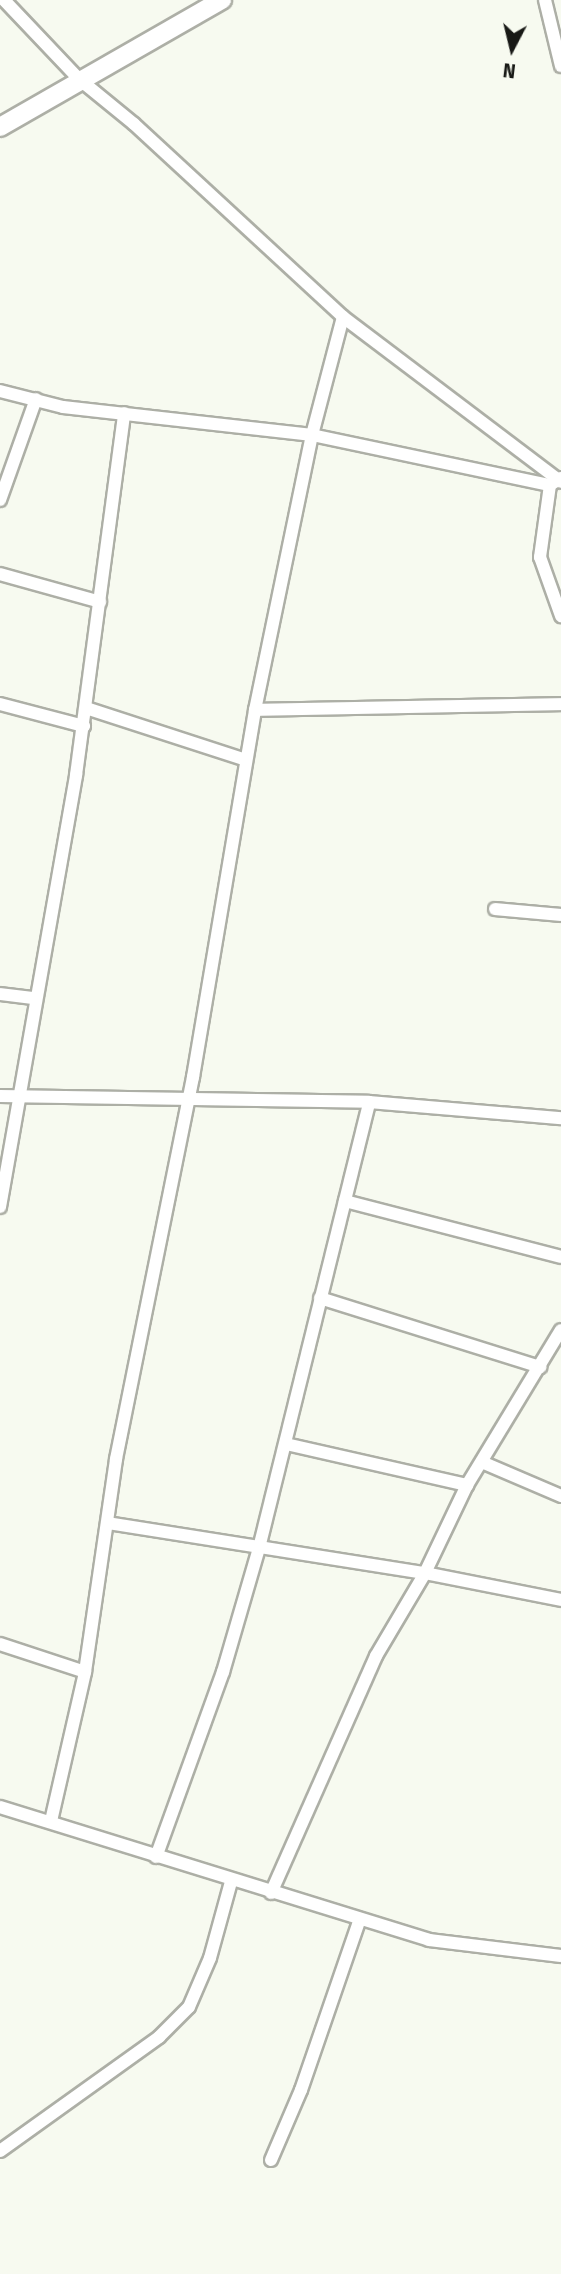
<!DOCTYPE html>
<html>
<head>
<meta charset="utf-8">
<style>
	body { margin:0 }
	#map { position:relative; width:561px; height:2274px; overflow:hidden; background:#f7faf0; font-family:"Fira Sans",sans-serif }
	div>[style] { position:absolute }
	.roads { filter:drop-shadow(2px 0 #adafa6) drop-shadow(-2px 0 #adafa6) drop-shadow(0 2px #adafa6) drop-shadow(0 -2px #adafa6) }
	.street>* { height:12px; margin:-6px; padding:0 6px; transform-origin:6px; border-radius:6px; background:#fff }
	.secondary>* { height:18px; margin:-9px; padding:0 9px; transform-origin:9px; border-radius:9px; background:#fff }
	span { translate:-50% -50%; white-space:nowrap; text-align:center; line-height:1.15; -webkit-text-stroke:6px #f7faf0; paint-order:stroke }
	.north { position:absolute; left:477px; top:14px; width:70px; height:70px; -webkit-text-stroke:5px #f7faf0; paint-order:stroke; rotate:187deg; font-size:19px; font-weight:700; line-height:28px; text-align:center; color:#181916 }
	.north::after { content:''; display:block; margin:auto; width:24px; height:32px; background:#181916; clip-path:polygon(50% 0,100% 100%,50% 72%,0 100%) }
</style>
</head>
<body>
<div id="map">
	<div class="roads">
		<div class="street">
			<div style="left:4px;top:0;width:109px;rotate:46.5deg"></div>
			<div style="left:79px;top:79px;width:71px;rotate:39.3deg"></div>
			<div style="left:134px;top:124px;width:284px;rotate:42.7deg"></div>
			<div style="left:343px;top:317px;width:273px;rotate:37.1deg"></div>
			<div style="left:545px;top:0;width:68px;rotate:76.4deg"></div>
			<div style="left:0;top:391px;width:65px;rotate:14.3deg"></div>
			<div style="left:63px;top:407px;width:251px;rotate:6.4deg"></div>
			<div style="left:312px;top:435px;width:243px;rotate:11.9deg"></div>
			<div style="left:550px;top:485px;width:13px;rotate:-32deg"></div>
			<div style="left:550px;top:485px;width:73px;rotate:97.9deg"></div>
			<div style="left:540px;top:557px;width:63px;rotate:70.4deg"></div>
			<div style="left:0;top:500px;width:107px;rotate:-70.4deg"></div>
			<div style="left:0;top:574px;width:104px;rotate:15.6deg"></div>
			<div style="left:0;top:704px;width:87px;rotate:14.7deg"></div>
			<div style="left:86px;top:708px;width:168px;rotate:18deg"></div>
			<div style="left:255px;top:710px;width:306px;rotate:-1.1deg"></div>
			<div style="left:495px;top:909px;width:66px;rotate:5.2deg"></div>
			<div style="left:0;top:994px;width:33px;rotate:7deg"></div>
			<div style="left:0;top:1096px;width:369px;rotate:0.9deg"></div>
			<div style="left:369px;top:1102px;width:193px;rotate:4.8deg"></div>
			<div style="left:345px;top:1201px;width:223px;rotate:14.5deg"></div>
			<div style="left:0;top:1207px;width:439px;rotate:-80deg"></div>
			<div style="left:76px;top:775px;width:365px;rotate:-82.4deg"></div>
			<div style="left:320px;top:1298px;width:231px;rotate:17.4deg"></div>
			<div style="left:286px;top:1444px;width:186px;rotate:12.8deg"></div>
			<div style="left:484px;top:1463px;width:84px;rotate:23.2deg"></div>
			<div style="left:108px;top:1523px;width:321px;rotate:9deg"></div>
			<div style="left:425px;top:1573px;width:139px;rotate:11.2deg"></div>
			<div style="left:0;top:1644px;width:89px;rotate:18.2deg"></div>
			<div style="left:0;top:1807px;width:449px;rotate:17.2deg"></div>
			<div style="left:429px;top:1940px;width:133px;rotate:6.9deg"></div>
			<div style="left:51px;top:1821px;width:153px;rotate:-77.1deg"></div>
			<div style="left:85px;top:1672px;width:215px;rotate:-81.7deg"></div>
			<div style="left:116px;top:1459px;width:390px;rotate:-78.6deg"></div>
			<div style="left:193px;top:1077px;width:372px;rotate:-80.4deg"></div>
			<div style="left:255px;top:710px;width:281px;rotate:-78.3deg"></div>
			<div style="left:312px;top:435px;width:122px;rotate:-75.3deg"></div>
			<div style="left:156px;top:1857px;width:197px;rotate:-70.1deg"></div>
			<div style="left:223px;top:1672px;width:129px;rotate:-73.8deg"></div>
			<div style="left:259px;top:1548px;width:459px;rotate:-76.1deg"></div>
			<div style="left:271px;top:1893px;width:259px;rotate:-66.1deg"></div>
			<div style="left:376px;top:1656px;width:96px;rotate:-59.4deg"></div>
			<div style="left:425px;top:1573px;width:98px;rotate:-64.5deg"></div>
			<div style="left:467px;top:1485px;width:181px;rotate:-58.8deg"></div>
			<div style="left:0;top:2151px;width:196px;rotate:-35.6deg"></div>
			<div style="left:159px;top:2037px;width:42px;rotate:-45deg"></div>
			<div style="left:189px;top:2007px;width:53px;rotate:-66.8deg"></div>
			<div style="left:210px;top:1958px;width:79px;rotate:-74.6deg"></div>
			<div style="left:271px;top:2160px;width:76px;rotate:-66.8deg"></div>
			<div style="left:301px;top:2090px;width:181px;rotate:-71deg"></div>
		</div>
		<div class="secondary">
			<div style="left:0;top:127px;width:256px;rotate:-29.8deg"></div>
		</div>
	</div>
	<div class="north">N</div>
</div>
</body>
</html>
